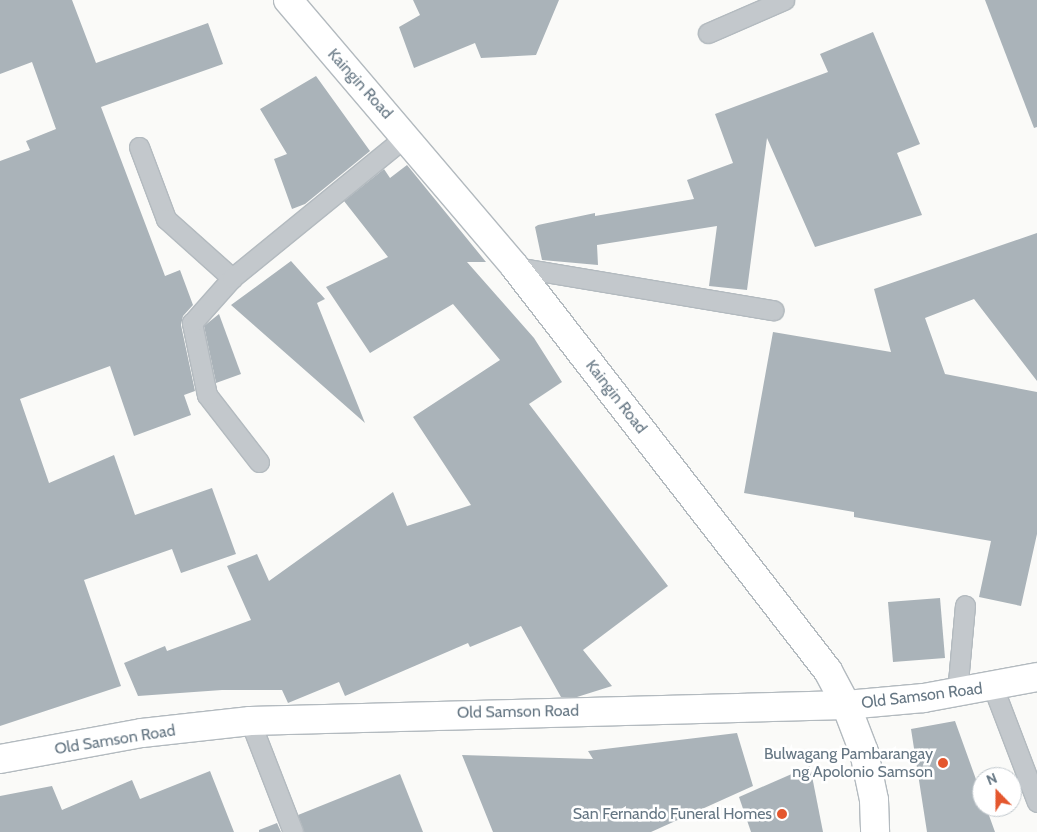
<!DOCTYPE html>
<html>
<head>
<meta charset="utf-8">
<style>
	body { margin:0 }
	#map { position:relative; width:1037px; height:832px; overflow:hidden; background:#fafaf8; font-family:Cabin,sans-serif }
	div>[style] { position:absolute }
	.building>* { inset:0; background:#aab3b9 }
	.roads { filter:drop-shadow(1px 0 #b3babf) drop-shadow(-1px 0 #b3babf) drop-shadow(0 1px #b3babf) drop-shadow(0 -1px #b3babf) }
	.lane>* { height:19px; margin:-9.5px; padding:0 9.5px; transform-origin:9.5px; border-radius:9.5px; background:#c3c8cc }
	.secondary>* { height:28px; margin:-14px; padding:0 14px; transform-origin:14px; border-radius:14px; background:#fff }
	.dots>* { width:14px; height:14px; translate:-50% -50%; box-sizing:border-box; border:2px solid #fff; border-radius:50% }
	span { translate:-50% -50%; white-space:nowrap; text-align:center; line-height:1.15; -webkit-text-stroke:5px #fff; paint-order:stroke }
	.street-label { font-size:16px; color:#657683 }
	.poi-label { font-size:16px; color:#657683 }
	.right { translate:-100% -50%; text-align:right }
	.north { position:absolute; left:972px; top:767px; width:50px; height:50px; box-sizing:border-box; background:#fff; border:1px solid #c1c8cd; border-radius:50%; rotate:338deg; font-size:14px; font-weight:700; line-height:20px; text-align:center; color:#657683 }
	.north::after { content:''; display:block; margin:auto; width:18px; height:22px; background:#e4572e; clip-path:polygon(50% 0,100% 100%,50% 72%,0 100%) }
</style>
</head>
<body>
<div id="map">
	<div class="building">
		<div style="clip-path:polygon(0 0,72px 0,96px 63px,208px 23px,223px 64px,101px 107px,165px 276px,180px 270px,193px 305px,183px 316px,181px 325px,195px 391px,184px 395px,191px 415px,134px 436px,110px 366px,20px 399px,49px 483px,114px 455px,135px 515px,212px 488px,236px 554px,181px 573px,172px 549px,84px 580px,121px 686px,0 726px,0 161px,30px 150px,26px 141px,56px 129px,32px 62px,0 74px)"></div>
		<div style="clip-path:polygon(413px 0,559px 0,536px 55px,481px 58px,475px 43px,414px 68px,399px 27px,420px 15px)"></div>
		<div style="clip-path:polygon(985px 0,1037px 0,1037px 127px,1034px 128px)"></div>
		<div style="clip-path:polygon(873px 32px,920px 144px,897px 153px,922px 215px,815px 247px,767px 138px,747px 290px,709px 286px,717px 226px,597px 245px,598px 265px,542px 260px,535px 227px,538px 225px,595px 213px,595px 216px,694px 199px,687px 180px,733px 163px,715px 114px,828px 72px,820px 54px)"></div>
		<div style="clip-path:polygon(316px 76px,370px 151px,305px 204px,292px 209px,274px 159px,287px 154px,260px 109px)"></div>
		<div style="clip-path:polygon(407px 165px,486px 262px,467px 262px,534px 338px,562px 382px,529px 404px,668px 586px,583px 650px,612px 686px,577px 697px,561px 697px,521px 626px,470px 647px,468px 643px,345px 696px,339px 682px,288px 703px,282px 690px,222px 690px,138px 696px,124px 663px,165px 646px,167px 651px,251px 620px,227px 566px,257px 554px,269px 581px,393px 492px,407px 526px,471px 505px,413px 417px,500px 360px,453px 304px,370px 353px,326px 287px,388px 257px,344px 201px,384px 169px,390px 178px)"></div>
		<div style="clip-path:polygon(1037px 233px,1037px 381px,974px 299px,925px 318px,945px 374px,1037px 392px,1037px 534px,1021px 606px,979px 597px,991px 541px,854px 517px,854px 512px,744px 493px,773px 332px,891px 352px,874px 289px)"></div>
		<div style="clip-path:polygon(291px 261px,325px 299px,317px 303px,365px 423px,231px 305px)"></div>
		<div style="clip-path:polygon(219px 314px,241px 374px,216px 383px,204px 326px)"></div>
		<div style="clip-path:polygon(940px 598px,945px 658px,893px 662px,888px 602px)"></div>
		<div style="clip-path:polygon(955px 721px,982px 796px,982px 807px,986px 807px,995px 832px,927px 832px,911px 729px)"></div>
		<div style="clip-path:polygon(737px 733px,753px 786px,651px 832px,493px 832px,462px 755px,593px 759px,588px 751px)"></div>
		<div style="clip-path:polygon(810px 766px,823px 832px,751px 832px,739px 797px)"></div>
		<div style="clip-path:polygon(210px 771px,234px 832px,0 832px,0 796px,52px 786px,62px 810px,132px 780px,140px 799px)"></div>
		<div style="clip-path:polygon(400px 774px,423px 832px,304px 832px,298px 815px)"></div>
		<div style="clip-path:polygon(277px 823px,281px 832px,259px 832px,259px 830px)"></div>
	</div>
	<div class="roads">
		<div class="lane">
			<div style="left:708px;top:33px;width:83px;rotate:-23.5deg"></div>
			<div style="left:139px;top:147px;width:77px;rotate:69.4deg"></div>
			<div style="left:166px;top:219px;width:89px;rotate:41.8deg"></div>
			<div style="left:515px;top:267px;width:262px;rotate:9.5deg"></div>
			<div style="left:259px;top:462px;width:85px;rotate:-127.8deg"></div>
			<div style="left:207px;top:395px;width:74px;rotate:-101.8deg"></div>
			<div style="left:192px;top:323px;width:60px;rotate:-48.4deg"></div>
			<div style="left:232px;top:278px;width:225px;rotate:-39.2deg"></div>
			<div style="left:993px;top:687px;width:123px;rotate:69.1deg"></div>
			<div style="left:957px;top:693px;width:88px;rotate:-84.8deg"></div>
			<div style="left:250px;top:721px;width:119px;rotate:68.8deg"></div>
		</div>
		<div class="secondary">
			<div style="left:288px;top:0;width:350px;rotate:49.6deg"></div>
			<div style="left:515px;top:267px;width:511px;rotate:52.23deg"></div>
			<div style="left:828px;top:671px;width:38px;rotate:62deg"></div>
			<div style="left:846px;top:705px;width:50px;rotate:69deg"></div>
			<div style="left:864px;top:752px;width:49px;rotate:78.2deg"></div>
			<div style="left:874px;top:800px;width:32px;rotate:88deg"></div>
			<div style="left:0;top:759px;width:144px;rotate:-10.4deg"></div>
			<div style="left:142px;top:733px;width:109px;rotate:-6.3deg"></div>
			<div style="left:250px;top:721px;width:596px;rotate:-1.54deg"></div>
			<div style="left:846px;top:705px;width:78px;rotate:-5.1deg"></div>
			<div style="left:924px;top:698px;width:115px;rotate:-10.5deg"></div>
		</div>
	</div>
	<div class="dots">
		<div style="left:943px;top:763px;background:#e4572e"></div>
		<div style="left:782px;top:814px;background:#e4572e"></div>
	</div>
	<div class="street-label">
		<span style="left:360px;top:84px;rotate:48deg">Kaingin Road</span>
		<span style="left:616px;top:397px;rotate:52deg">Kaingin Road</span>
		<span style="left:922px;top:696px;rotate:-7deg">Old Samson Road</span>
		<span style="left:518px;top:712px;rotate:-1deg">Old Samson Road</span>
		<span style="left:115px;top:740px;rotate:-9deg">Old Samson Road</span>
	</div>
	<div class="poi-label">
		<span class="right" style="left:933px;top:763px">Bulwagang Pambarangay<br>ng Apolonio Samson</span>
		<span class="right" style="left:772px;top:814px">San Fernando Funeral Homes</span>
	</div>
	<div class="north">N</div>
</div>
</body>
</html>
